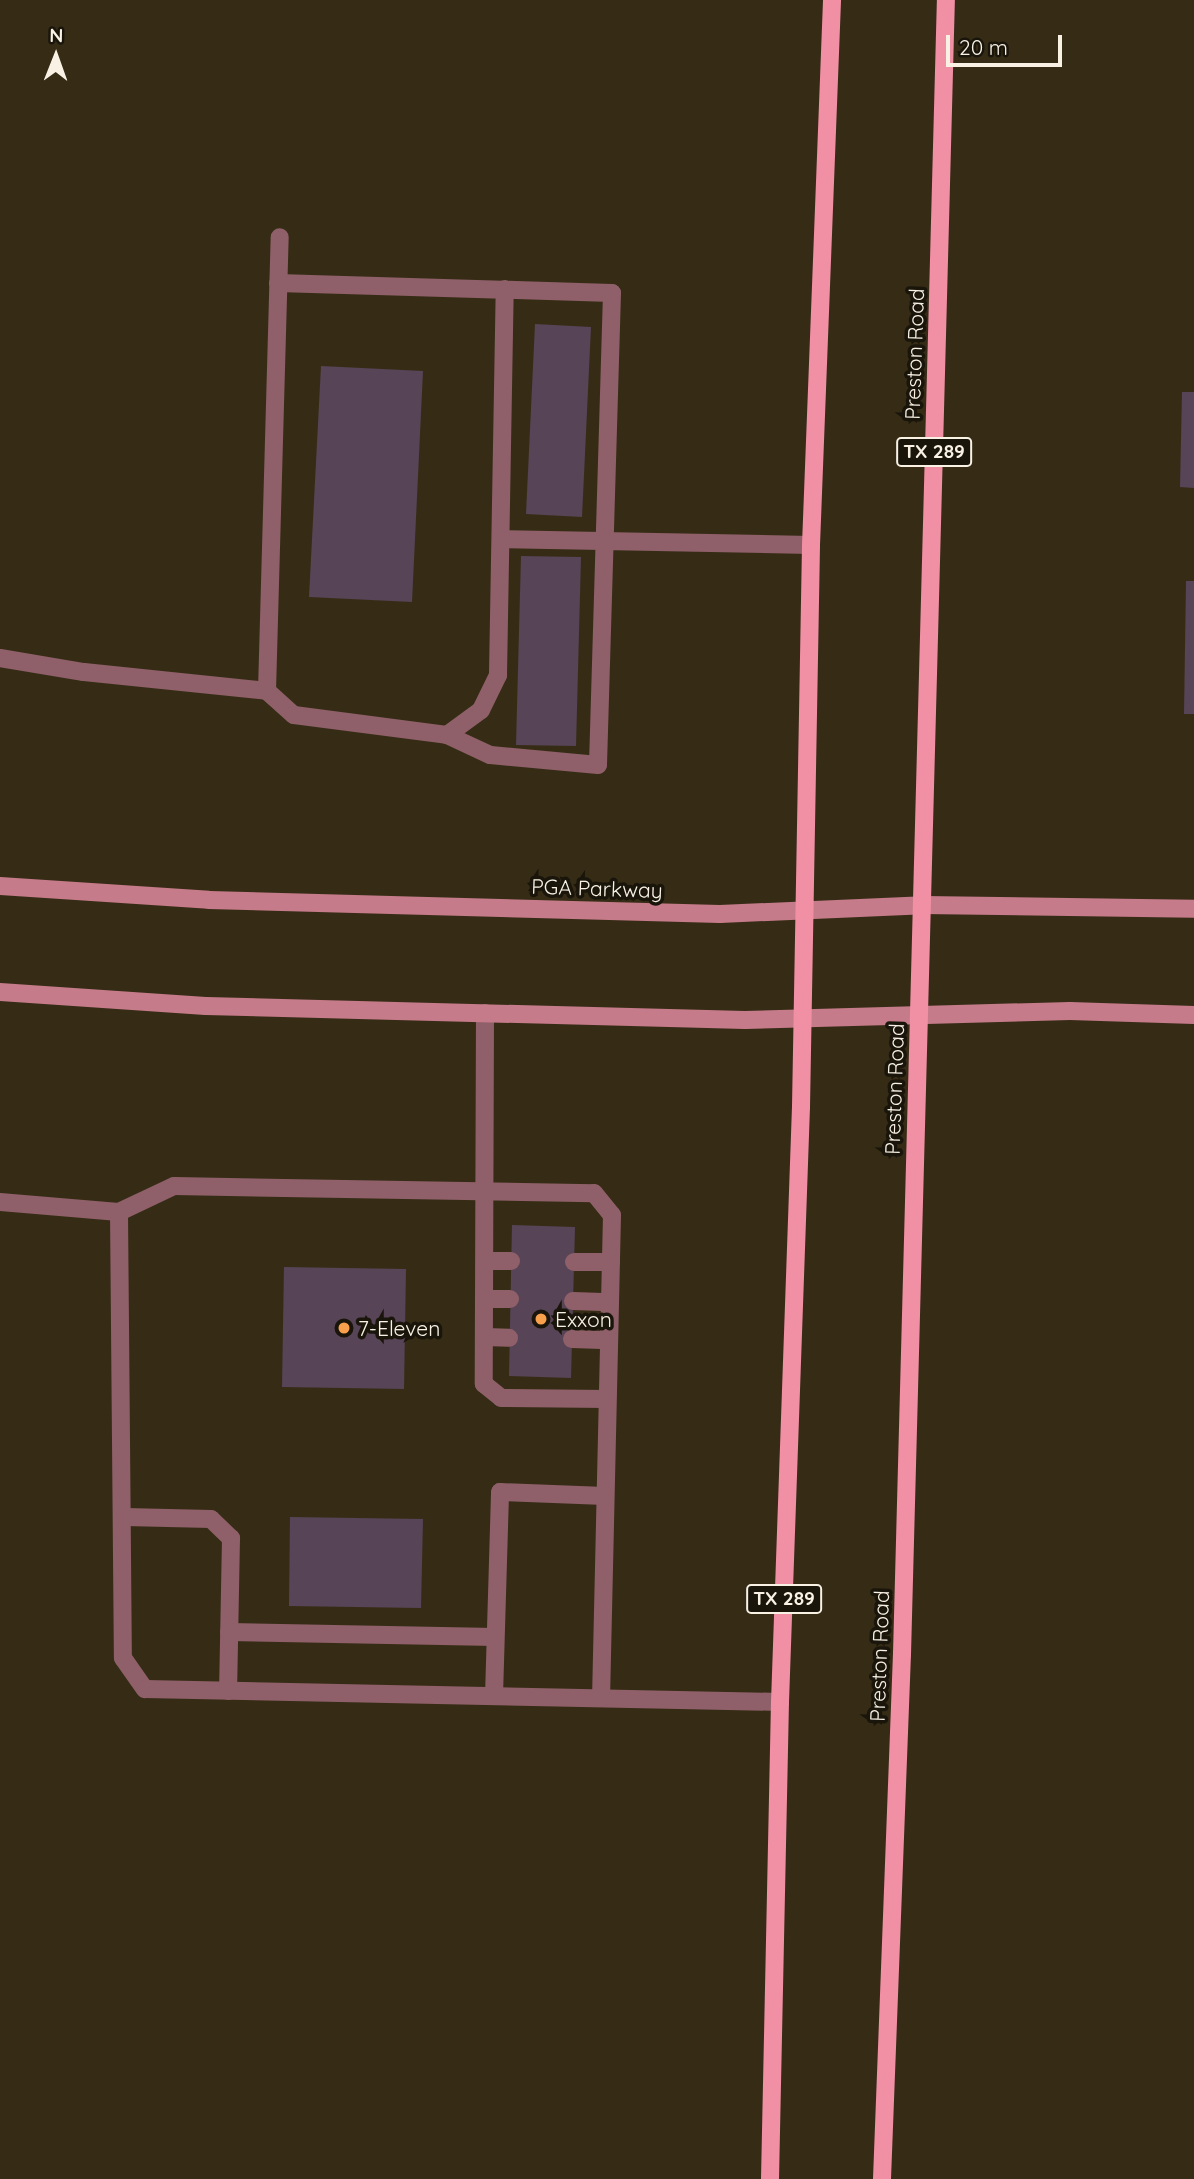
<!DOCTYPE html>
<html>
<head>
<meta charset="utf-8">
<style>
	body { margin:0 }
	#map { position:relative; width:1194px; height:2179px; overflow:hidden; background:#362c16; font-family:Quicksand,sans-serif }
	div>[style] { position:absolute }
	.building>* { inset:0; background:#574456 }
	.service>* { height:18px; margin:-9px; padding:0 9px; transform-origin:9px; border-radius:9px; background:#8f6069 }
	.secondary>* { height:18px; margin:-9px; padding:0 9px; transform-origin:9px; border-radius:9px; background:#c67b8a }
	.primary>* { height:18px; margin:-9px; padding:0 9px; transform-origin:9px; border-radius:9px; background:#f190a4 }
	.dots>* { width:19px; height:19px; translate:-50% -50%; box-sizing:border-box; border:4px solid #19150b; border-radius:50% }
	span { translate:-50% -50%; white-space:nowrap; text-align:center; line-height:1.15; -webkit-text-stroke:7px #19150b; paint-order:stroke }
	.shield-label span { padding:2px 5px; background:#19150b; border:2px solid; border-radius:5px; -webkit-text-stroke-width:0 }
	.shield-label { font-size:19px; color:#f8f1e4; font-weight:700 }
	.street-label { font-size:21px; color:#f8f1e4 }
	.poi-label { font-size:21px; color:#f8f1e4 }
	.left { translate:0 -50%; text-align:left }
	.north { position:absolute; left:21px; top:21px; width:70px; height:70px; -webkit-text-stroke:5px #19150b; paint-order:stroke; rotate:1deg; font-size:19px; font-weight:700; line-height:28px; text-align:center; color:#f8f1e4 }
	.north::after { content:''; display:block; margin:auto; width:24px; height:32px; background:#f8f1e4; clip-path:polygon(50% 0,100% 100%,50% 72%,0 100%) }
	.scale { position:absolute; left:946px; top:35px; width:116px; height:32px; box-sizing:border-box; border:4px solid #f8f1e4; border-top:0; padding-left:9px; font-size:21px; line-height:24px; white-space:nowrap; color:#f8f1e4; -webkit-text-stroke:5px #19150b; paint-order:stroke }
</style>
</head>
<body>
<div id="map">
	<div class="building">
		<div style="clip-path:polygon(535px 324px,591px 327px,582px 517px,526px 514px)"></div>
		<div style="clip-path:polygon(321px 366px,423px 371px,412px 602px,309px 597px)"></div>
		<div style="clip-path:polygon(1182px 392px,1194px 392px,1194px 488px,1180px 487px)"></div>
		<div style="clip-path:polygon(521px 556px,581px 557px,576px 746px,516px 745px)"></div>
		<div style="clip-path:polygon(1186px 581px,1194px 581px,1194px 714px,1184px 714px)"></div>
		<div style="clip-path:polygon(512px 1225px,575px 1227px,571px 1378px,509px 1376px)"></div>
		<div style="clip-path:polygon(284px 1267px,406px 1269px,404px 1389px,282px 1387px)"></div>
		<div style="clip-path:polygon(290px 1517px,423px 1519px,421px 1608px,289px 1606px)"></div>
	</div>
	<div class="service">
		<div style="left:278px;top:283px;width:334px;rotate:1.7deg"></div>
		<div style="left:612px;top:293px;width:472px;rotate:91.7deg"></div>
		<div style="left:598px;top:765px;width:108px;rotate:-174.7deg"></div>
		<div style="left:490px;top:755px;width:47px;rotate:-155.1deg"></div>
		<div style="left:501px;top:539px;width:310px;rotate:1.1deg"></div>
		<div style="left:0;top:658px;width:85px;rotate:9.5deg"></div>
		<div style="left:84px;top:672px;width:184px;rotate:5.9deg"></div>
		<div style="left:267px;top:691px;width:36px;rotate:42deg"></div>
		<div style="left:294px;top:715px;width:154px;rotate:7.4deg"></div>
		<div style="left:447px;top:735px;width:42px;rotate:-36.3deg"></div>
		<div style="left:481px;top:710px;width:39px;rotate:-64deg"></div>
		<div style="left:498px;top:675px;width:386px;rotate:-89deg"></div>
		<div style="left:267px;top:691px;width:454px;rotate:-88.4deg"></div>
		<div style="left:485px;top:1013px;width:371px;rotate:90.2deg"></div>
		<div style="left:484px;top:1384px;width:22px;rotate:39deg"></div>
		<div style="left:501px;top:1398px;width:106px;rotate:0.5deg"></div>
		<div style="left:0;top:1202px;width:119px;rotate:4.8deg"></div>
		<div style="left:119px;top:1212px;width:446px;rotate:89.5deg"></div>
		<div style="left:123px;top:1658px;width:38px;rotate:55deg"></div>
		<div style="left:145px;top:1689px;width:635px;rotate:1.17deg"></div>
		<div style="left:119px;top:1212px;width:61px;rotate:-25.3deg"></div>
		<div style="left:174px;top:1186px;width:420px;rotate:1deg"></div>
		<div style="left:594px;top:1193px;width:28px;rotate:51deg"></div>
		<div style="left:612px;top:1215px;width:483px;rotate:91.3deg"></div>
		<div style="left:486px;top:1261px;width:25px"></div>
		<div style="left:574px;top:1262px;width:37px"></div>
		<div style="left:485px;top:1299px;width:25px"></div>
		<div style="left:573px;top:1301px;width:37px;rotate:2deg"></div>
		<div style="left:485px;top:1337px;width:24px;rotate:2deg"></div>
		<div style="left:572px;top:1339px;width:37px;rotate:2deg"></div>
		<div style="left:125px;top:1517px;width:86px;rotate:1.3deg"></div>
		<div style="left:211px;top:1519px;width:28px;rotate:44deg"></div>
		<div style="left:231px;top:1538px;width:153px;rotate:91.1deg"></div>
		<div style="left:229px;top:1632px;width:266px;rotate:1.1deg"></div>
		<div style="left:494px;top:1696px;width:204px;rotate:-88.3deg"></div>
		<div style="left:500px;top:1492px;width:105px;rotate:2.2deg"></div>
	</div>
	<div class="secondary">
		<div style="left:0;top:886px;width:209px;rotate:3.8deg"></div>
		<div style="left:209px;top:900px;width:511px;rotate:1.57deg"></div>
		<div style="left:720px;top:914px;width:203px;rotate:-2.5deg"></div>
		<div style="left:923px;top:905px;width:271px;rotate:0.8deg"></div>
		<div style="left:0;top:992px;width:206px;rotate:3.9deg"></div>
		<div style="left:206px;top:1006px;width:539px;rotate:1.49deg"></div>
		<div style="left:745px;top:1020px;width:325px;rotate:-1.6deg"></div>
		<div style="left:1070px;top:1011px;width:124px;rotate:1.8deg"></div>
	</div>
	<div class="primary">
		<div style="left:770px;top:2179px;width:477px;rotate:-88.8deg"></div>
		<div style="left:780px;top:1702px;width:595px;rotate:-87.98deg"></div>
		<div style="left:801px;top:1107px;width:562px;rotate:-88.98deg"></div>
		<div style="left:811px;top:545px;width:545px;rotate:-87.79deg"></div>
		<div style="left:882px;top:2179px;width:525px;rotate:-87.82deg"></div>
		<div style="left:902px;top:1654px;width:1655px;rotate:-88.48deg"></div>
	</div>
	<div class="dots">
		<div style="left:541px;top:1319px;background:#f9a04c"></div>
		<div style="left:344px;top:1328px;background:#f9a04c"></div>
	</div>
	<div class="shield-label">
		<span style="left:934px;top:452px">TX 289</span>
		<span style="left:784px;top:1599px">TX 289</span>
	</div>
	<div class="street-label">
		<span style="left:914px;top:354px;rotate:-88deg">Preston Road</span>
		<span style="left:597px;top:888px;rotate:2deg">PGA Parkway</span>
		<span style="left:894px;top:1089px;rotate:-88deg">Preston Road</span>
		<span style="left:879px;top:1656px;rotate:-88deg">Preston Road</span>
	</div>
	<div class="poi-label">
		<span class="left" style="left:555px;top:1319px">Exxon</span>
		<span class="left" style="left:358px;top:1328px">7-Eleven</span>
	</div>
	<div class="north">N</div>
	<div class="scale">20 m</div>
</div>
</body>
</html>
